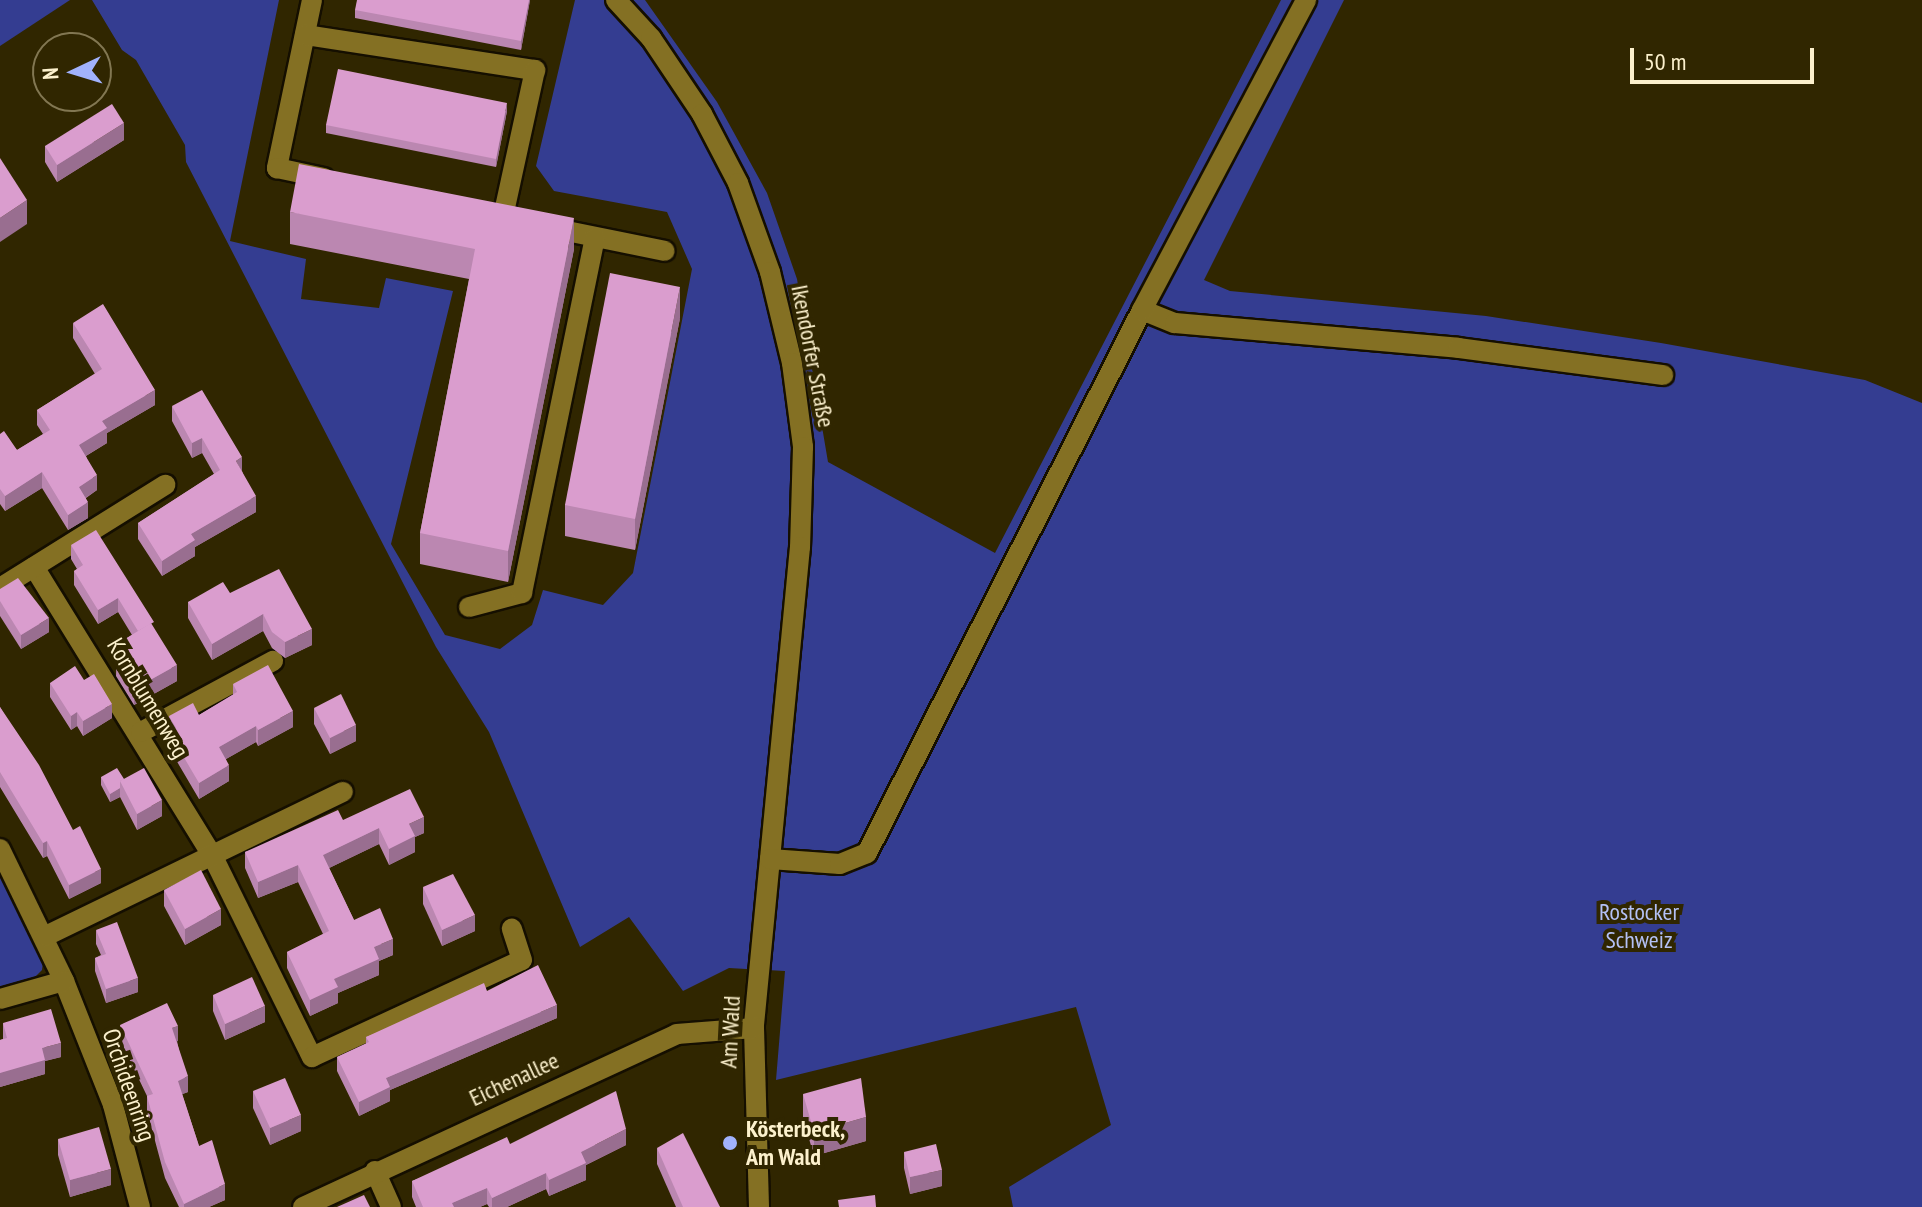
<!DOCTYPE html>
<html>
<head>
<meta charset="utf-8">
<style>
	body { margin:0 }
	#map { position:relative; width:1922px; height:1207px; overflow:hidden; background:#302600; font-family:"PT Sans Narrow",sans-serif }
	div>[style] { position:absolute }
	.green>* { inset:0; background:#343d91 }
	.roads { filter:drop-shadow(2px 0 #150f00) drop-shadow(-2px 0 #150f00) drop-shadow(0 2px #150f00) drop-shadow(0 -2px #150f00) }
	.minor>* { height:20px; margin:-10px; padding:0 10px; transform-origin:10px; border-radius:10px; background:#847023 }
	.wall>* { inset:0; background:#bb87b1 }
	.shaded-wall>* { inset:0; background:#996e90 }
	.building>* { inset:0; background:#da9dce }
	.dots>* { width:22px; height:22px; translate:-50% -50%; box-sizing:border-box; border:4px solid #302600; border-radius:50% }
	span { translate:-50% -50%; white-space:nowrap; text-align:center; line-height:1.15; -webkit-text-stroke:8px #302600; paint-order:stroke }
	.street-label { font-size:24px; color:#fcf1cd }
	.park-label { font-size:24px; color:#b4c1f5 }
	.poi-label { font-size:24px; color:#fcf1cd; font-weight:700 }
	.left { translate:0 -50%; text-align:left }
	.north { position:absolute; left:32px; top:32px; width:80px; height:80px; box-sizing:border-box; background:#302600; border:2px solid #827752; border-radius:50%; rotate:266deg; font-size:22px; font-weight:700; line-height:32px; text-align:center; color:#fcf1cd }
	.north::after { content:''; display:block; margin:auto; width:28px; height:36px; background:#a1b2fd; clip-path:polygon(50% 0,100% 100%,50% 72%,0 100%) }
	.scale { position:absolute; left:1630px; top:48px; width:184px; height:36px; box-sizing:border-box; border:4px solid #fcf1cd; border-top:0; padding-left:10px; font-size:24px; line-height:28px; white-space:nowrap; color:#fcf1cd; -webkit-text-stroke:6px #302600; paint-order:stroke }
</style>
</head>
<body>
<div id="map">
	<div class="green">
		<div style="clip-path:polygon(0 0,70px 0,0 46px)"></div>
		<div style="clip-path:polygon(92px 0,279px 0,230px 241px,306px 259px,301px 299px,379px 308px,386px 278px,453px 291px,391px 544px,445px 635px,500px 649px,532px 625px,543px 590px,603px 605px,633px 573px,692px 269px,667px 212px,554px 191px,536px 166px,575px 0,645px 0,717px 102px,767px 193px,797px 279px,828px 462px,995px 553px,1281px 0,1344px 0,1204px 280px,1230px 291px,1486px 316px,1661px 343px,1865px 380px,1922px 403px,1922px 1207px,1013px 1207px,1009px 1187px,1111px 1125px,1076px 1007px,776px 1080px,785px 971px,729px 968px,683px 991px,629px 917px,580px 947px,489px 732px,436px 647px,186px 162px,185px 145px,136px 60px,122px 50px)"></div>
		<div style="clip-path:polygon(0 871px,44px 955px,42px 970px,32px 980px,0 989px)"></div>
	</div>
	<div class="roads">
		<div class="minor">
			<div style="left:312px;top:0;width:172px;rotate:101.8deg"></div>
			<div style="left:277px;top:168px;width:48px;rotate:12deg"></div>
			<div style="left:616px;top:0;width:52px;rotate:47.4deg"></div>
			<div style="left:651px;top:38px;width:92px;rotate:56.1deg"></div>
			<div style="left:702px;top:114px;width:78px;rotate:62.4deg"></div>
			<div style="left:738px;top:183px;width:95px;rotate:70.2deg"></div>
			<div style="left:770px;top:272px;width:94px;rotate:76.4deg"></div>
			<div style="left:792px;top:363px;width:85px;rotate:82.5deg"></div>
			<div style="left:803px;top:447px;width:100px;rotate:91.7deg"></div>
			<div style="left:800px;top:547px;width:483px;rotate:95.5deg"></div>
			<div style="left:754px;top:1028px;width:179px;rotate:88.4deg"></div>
			<div style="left:305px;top:35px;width:233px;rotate:8.7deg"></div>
			<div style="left:535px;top:70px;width:150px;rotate:102.3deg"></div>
			<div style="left:547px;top:227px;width:120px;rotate:11.5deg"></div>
			<div style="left:1142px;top:310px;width:35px;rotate:22deg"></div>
			<div style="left:1175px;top:323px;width:284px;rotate:5deg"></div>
			<div style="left:1458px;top:348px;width:207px;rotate:7.5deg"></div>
			<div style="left:34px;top:567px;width:343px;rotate:58.3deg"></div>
			<div style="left:214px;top:859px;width:221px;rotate:63.7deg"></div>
			<div style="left:312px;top:1057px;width:231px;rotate:-24.8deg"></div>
			<div style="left:522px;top:960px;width:33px;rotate:-108deg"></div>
			<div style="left:0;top:588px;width:195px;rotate:-32deg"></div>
			<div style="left:469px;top:607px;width:55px;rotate:-14.8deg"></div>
			<div style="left:522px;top:593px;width:362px;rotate:-78.4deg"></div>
			<div style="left:141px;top:732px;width:150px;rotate:-28.3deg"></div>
			<div style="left:0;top:849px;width:147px;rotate:64.1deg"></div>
			<div style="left:64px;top:981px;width:133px;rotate:68.4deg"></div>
			<div style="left:113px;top:1105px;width:106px;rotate:75.2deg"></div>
			<div style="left:770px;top:859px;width:70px;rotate:4.1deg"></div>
			<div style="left:840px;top:864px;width:29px;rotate:-22deg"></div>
			<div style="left:867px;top:853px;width:609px;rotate:-63.14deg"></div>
			<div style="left:1142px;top:310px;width:351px;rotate:-62.1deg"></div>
			<div style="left:46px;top:936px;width:330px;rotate:-25.9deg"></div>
			<div style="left:0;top:999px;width:66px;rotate:-15.7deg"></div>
			<div style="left:375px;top:1171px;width:39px;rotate:66deg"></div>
			<div style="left:303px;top:1207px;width:412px;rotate:-24.8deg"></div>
			<div style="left:677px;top:1034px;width:77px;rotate:-4.5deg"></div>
		</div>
	</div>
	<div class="wall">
		<div style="clip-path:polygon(530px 0,521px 50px,355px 18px,355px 10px)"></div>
		<div style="clip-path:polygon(507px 111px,496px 167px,326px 133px,326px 125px)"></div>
		<div style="clip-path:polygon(124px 140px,57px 182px,45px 162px,45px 146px)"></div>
		<div style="clip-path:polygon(290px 212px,574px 249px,508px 582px,420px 564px,420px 533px,469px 279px,290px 244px)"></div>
		<div style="clip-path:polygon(680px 318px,635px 550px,565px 536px,565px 505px)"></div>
		<div style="clip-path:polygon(73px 323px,155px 405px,107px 433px,107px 443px,86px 456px,97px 490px,86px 498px,88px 518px,68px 530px,42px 488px,5px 511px,0 504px,0 434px,17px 450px,43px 434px,37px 425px,37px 410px,95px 374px,73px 338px)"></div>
		<div style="clip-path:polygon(172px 406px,242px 471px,256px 512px,195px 547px,195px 556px,162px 576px,138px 539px,138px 523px,214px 474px,202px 453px,192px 458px,172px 421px)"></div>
		<div style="clip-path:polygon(71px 545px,154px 629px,177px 681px,134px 705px,116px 676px,117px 644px,132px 635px,118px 612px,98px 624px,74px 585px,74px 571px,77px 569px,71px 559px)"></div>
		<div style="clip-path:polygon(0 589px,49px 632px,21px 649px,0 616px)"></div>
		<div style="clip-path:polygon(230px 593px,312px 645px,285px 658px,272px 648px,263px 631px,212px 660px,188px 618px,188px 602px)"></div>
		<div style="clip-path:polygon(84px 680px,112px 718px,83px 736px,77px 726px,71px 730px,50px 697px,50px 683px)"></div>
		<div style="clip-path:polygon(233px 684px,293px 727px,258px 746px,256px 742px,226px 759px,229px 781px,199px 799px,169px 748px,169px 716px,199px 715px,233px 695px)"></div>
		<div style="clip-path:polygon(0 707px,101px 883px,69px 899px,47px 856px,43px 858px,0 787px)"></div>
		<div style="clip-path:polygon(314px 708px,356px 741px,330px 754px,314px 724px)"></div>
		<div style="clip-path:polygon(101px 777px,124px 779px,162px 816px,137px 830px,120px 797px,110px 802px,101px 785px)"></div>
		<div style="clip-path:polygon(343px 820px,424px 833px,415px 837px,415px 852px,389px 865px,379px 844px,329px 868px,354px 920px,393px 955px,379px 961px,379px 975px,338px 993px,338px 1003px,310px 1016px,287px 968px,287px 952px,323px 934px,298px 882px,258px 898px,245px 868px,245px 852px)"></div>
		<div style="clip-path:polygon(423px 887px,475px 931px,442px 946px,423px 904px)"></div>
		<div style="clip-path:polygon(164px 890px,221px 925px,185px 945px,164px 906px)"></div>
		<div style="clip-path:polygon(96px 930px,138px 992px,106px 1003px,95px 971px,95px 958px,101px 955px,96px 944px)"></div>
		<div style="clip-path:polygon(487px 991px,557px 1018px,390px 1090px,390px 1101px,359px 1116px,337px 1071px,337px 1057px,366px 1044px,366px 1037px)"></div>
		<div style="clip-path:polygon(213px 995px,265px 1022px,225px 1040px,213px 1011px)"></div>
		<div style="clip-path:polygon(3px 1023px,61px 1057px,45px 1061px,45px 1074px,0 1087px,0 1040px,3px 1039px)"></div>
		<div style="clip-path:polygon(120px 1025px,178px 1041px,177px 1041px,188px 1092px,182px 1094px,199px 1146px,225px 1200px,209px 1207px,179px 1207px,165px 1178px,147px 1111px,147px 1096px,120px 1040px)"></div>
		<div style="clip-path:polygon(253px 1091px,301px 1131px,270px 1145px,253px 1108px)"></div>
		<div style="clip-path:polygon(803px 1094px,866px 1141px,814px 1156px,803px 1118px)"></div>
		<div style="clip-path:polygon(58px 1139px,111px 1185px,70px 1197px,58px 1155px)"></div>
		<div style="clip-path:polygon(510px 1144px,626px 1145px,586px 1165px,586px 1180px,549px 1196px,546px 1189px,507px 1207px,489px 1207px,487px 1204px,480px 1207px,416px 1207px,412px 1197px,412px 1181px)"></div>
		<div style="clip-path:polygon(657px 1148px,720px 1207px,676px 1207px,657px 1164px)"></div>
		<div style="clip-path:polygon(904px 1152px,942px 1186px,910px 1194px,904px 1168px)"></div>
	</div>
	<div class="shaded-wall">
		<div style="clip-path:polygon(529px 0,530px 0,521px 50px,521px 41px)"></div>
		<div style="clip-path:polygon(507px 103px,507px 111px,496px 167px,496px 159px)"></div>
		<div style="clip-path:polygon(124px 123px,124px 140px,57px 182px,57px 165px)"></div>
		<div style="clip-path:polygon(27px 200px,27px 224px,0 242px,0 218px)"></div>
		<div style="clip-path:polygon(574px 218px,574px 249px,508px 582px,508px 551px)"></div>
		<div style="clip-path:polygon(680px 287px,680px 318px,635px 550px,635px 519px)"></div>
		<div style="clip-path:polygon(155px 390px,155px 405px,107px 433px,107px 443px,79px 460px,79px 445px,102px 421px)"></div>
		<div style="clip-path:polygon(202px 438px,202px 453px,192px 458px,192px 443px)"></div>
		<div style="clip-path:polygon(242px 457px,242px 473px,236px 461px)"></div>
		<div style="clip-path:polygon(42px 472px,42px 488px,5px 511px,5px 496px)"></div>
		<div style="clip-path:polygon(97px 475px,97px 490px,79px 502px,79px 487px)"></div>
		<div style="clip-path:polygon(256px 496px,256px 512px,195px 547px,195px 556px,162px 576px,162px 561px,191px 534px)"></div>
		<div style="clip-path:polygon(88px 502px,88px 518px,68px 530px,68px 515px)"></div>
		<div style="clip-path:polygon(118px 598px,118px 612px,98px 624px,98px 610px)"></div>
		<div style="clip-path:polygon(263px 614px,263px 631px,212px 660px,212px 644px)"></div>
		<div style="clip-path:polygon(49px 618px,49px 632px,21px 649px,21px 635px)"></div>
		<div style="clip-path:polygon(312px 629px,312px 645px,285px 658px,285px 642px)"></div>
		<div style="clip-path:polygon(177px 665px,177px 681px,134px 705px,134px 689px)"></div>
		<div style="clip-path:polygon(112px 704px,112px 718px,83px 736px,83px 721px)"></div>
		<div style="clip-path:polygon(293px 711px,293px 727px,258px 746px,258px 730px)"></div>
		<div style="clip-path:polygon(77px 712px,77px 726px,71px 730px,71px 716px)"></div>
		<div style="clip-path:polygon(356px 725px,356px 741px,330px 754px,330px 738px)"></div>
		<div style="clip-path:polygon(256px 726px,256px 742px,219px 763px,219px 747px)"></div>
		<div style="clip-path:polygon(229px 765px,229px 781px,199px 799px,199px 783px)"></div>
		<div style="clip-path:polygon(120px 788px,120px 797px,110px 802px,110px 794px)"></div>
		<div style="clip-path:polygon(162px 800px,162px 816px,137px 830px,137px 814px)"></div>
		<div style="clip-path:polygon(424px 817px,424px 833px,415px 837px,415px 852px,389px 865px,389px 849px,409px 824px)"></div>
		<div style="clip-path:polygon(379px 828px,379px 844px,323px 871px,323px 855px)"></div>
		<div style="clip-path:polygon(47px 841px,47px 856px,43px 858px,43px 843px)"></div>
		<div style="clip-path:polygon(298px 865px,298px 882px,258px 898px,258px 882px)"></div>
		<div style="clip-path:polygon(101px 869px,101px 883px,69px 899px,69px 885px)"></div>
		<div style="clip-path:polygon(221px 909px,221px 925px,185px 945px,185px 929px)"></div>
		<div style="clip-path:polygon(475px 915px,475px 931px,442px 946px,442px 930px)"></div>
		<div style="clip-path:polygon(393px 939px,393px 955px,379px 961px,379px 975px,338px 993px,338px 1003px,310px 1016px,310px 1000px,334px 979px,374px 947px)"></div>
		<div style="clip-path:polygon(138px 978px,138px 992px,106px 1003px,106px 989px)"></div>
		<div style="clip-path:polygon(557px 1005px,557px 1018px,390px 1090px,390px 1101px,359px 1116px,359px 1102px,386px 1078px)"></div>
		<div style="clip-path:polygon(265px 1006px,265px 1022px,225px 1040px,225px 1024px)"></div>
		<div style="clip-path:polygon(178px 1026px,178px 1041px,172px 1043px,172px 1028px)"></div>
		<div style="clip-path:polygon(61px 1043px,61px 1057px,45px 1061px,45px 1074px,0 1087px,0 1073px,42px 1048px)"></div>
		<div style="clip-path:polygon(188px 1076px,188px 1092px,178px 1096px,178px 1081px)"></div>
		<div style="clip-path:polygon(301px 1115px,301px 1131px,270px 1145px,270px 1128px)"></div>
		<div style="clip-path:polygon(866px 1117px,866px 1141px,814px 1156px,814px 1132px)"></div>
		<div style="clip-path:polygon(626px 1129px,626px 1145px,586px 1165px,586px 1180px,549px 1196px,549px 1180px,581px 1152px)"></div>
		<div style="clip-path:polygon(111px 1169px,111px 1185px,70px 1197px,70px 1180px)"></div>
		<div style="clip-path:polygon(942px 1170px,942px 1186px,910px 1194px,910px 1177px)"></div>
		<div style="clip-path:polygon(546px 1173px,546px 1189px,507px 1207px,492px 1207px,492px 1198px)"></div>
		<div style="clip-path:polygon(225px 1184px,225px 1200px,209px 1207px,184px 1207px,184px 1204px)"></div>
		<div style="clip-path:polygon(487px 1188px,487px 1204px,480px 1207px,452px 1207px,452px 1203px)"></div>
	</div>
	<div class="building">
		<div style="clip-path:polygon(357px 0,529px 0,521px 41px,355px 10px)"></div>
		<div style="clip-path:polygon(338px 69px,507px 103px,496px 159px,326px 125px)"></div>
		<div style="clip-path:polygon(112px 104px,124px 123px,57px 165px,45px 146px)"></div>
		<div style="clip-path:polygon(0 158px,27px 200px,0 218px)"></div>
		<div style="clip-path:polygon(299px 164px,574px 218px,508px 551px,420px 533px,475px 249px,290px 212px)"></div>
		<div style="clip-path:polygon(610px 273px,680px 287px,635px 519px,565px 505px)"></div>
		<div style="clip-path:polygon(103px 304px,155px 390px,102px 421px,107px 428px,79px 445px,97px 475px,79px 487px,88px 502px,68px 515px,42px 472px,5px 496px,0 489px,0 434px,4px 431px,17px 450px,50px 430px,37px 410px,102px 369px,73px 323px)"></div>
		<div style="clip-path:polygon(202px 390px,242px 457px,236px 461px,256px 496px,191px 534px,195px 540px,162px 561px,138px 523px,220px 470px,202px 438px,192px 443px,172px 406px)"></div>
		<div style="clip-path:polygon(96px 530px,154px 622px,138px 631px,118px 598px,98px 610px,74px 571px,83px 565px,71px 545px)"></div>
		<div style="clip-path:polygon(279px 569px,312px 629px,285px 642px,272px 632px,263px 614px,212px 644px,188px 602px,223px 582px,230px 593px)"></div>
		<div style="clip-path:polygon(18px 578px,49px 618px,21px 635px,0 601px,0 589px)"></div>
		<div style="clip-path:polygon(151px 623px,177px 665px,134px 689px,116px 659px,124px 655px,117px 644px)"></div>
		<div style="clip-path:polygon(268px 665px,293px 711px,258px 730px,256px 726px,219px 747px,229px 765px,199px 783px,169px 732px,176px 728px,169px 716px,193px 703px,199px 715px,237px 692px,233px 684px)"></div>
		<div style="clip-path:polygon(75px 666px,84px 680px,94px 674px,112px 704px,83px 721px,77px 712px,71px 716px,50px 683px)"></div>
		<div style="clip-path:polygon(341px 694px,356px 725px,330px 738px,314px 708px)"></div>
		<div style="clip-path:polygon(0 707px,39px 765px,73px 830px,80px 826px,101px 869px,69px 885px,47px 841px,43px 843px,0 772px)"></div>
		<div style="clip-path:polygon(117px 768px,124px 779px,120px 781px,120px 788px,110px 794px,101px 777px)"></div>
		<div style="clip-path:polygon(144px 768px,162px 800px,137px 814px,120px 781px)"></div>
		<div style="clip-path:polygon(410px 789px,424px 817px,409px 824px,415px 836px,389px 849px,379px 828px,323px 855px,354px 920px,380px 908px,393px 939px,374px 947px,379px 959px,334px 979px,338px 987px,310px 1000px,287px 952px,329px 931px,298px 865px,258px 882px,245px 852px,338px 810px,343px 820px)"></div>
		<div style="clip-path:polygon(201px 870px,221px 909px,185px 929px,164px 890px)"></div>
		<div style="clip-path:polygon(453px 874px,475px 915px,442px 930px,423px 887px)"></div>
		<div style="clip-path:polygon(117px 922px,138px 978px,106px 989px,95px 958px,106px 954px,96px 930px)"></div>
		<div style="clip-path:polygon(538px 965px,557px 1005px,386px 1078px,390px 1087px,359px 1102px,337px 1057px,369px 1042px,366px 1037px,484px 983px,487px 991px)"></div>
		<div style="clip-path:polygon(252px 977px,265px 1006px,225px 1024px,213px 995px)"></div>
		<div style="clip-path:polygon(167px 1003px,178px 1026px,172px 1028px,188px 1076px,178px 1081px,199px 1146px,212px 1140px,225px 1184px,184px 1204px,165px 1162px,147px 1096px,153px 1094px,120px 1025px)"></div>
		<div style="clip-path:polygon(51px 1009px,61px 1043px,42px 1048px,45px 1060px,0 1073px,0 1040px,7px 1038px,3px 1023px)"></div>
		<div style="clip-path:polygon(285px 1078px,301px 1115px,270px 1128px,253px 1091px)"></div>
		<div style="clip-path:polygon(861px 1078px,866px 1117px,814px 1132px,803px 1094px)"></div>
		<div style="clip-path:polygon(616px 1091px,626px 1129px,581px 1152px,586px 1163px,549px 1180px,546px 1173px,492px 1198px,487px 1188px,452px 1203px,454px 1207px,423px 1207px,412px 1181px,507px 1137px,510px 1144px)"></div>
		<div style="clip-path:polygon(99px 1127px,111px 1169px,70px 1180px,58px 1139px)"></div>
		<div style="clip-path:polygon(683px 1133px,720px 1207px,683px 1207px,657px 1148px)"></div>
		<div style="clip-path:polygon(936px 1144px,942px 1170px,910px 1177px,904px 1152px)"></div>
		<div style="clip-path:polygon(364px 1195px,370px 1207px,337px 1207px)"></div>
		<div style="clip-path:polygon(875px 1195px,876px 1207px,839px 1207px,838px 1200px)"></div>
	</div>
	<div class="dots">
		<div style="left:730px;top:1143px;background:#a1b2fd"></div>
	</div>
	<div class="street-label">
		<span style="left:813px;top:356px;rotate:79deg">Ikendorfer Straße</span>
		<span style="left:148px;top:698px;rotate:59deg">Kornblumenweg</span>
		<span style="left:730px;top:1032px;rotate:-87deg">Am Wald</span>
		<span style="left:514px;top:1079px;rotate:-25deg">Eichenallee</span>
		<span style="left:129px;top:1085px;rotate:71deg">Orchideenring</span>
	</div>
	<div class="park-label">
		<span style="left:1639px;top:926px">Rostocker<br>Schweiz</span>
	</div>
	<div class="poi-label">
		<span class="left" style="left:746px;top:1143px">Kösterbeck,<br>Am Wald</span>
	</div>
	<div class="north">N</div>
	<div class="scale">50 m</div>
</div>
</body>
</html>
